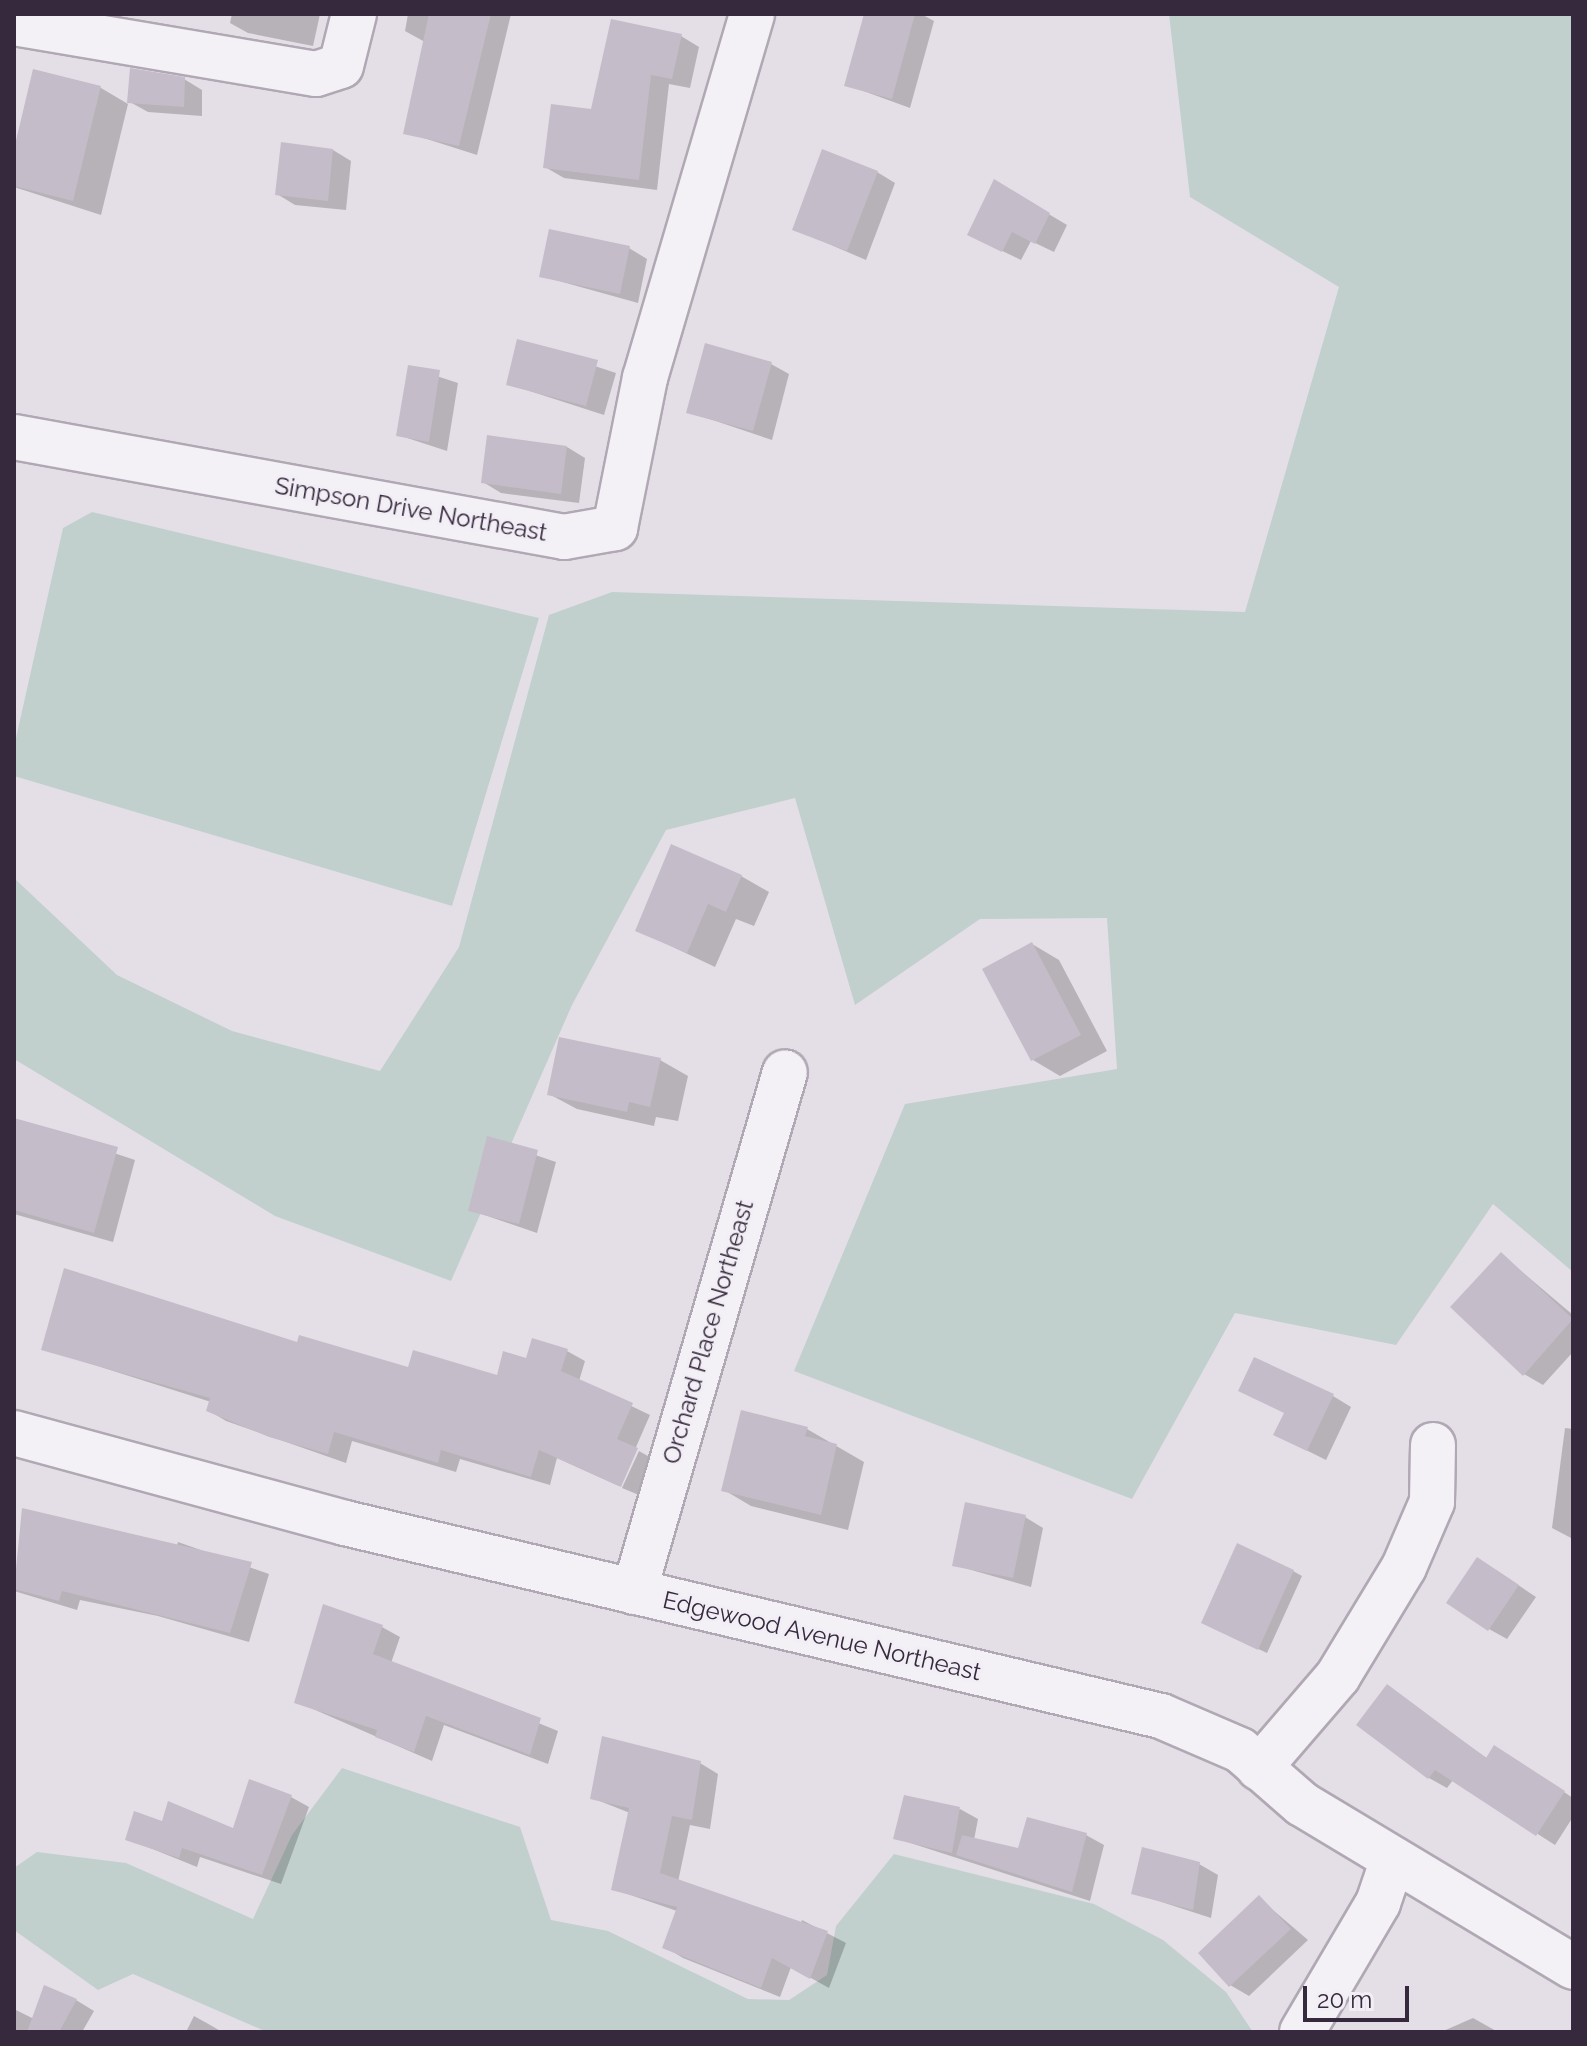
<!DOCTYPE html>
<html>
<head>
<meta charset="utf-8">
<style>
	body { margin:0 }
	#map { position:relative; width:1587px; height:2046px; overflow:hidden; background:#e4dfe7; font-family:Raleway,sans-serif }
	div>[style] { position:absolute }
	.green>* { inset:0; background:#c1d0cd }
	.shadow>* { inset:0; background:#0003 }
	.building>* { inset:0; background:#c5bcc9 }
	.roads { filter:drop-shadow(2px 0 #b0a8b4) drop-shadow(-2px 0 #b0a8b4) drop-shadow(0 2px #b0a8b4) drop-shadow(0 -2px #b0a8b4) }
	.minor>* { height:44px; margin:-22px; padding:0 22px; transform-origin:22px; border-radius:22px; background:#f4f1f6 }
	span { translate:-50% -50%; white-space:nowrap; text-align:center; line-height:1.15; -webkit-text-stroke:6px #f2eef5; paint-order:stroke }
	.street-label { font-size:24px; color:#36293d }
	.frame { position:absolute; inset:0; border:16px solid #36293d; pointer-events:none }
	.scale { position:absolute; left:1303px; top:1986px; width:106px; height:36px; box-sizing:border-box; border:4px solid #36293d; border-top:0; padding-left:10px; font-size:24px; line-height:28px; white-space:nowrap; color:#36293d; -webkit-text-stroke:6px #f2eef5; paint-order:stroke }
</style>
</head>
<body>
<div id="map">
	<div class="green">
		<div style="clip-path:polygon(1169px 14px,1573px 14px,1573px 1272px,1493px 1204px,1396px 1345px,1235px 1313px,1132px 1499px,794px 1371px,905px 1104px,1117px 1069px,1107px 918px,980px 919px,855px 1005px,795px 798px,666px 830px,572px 1005px,451px 1281px,275px 1216px,14px 1059px,14px 878px,117px 975px,232px 1031px,380px 1071px,459px 947px,549px 615px,612px 592px,1245px 612px,1339px 287px,1190px 197px)"></div>
		<div style="clip-path:polygon(92px 512px,539px 618px,452px 906px,14px 776px,14px 747px,63px 528px)"></div>
		<div style="clip-path:polygon(342px 1768px,520px 1827px,551px 1920px,608px 1931px,748px 1999px,789px 2000px,827px 1975px,836px 1926px,894px 1854px,1094px 1904px,1163px 1940px,1226px 1992px,1253px 2032px,267px 2032px,133px 1974px,98px 1990px,14px 1930px,14px 1868px,37px 1852px,126px 1863px,253px 1919px,292px 1835px)"></div>
	</div>
	<div class="shadow">
		<div style="clip-path:polygon(232px 14px,320px 14px,313px 46px,248px 33px,230px 23px)"></div>
		<div style="clip-path:polygon(408px 14px,511px 14px,477px 155px,405px 132px,425px 42px,405px 31px)"></div>
		<div style="clip-path:polygon(866px 14px,921px 14px,934px 21px,910px 108px,847px 85px)"></div>
		<div style="clip-path:polygon(681px 36px,699px 47px,690px 88px,669px 84px,657px 190px,564px 178px,545px 167px,593px 111px)"></div>
		<div style="clip-path:polygon(35px 72px,101px 88px,128px 104px,101px 215px,14px 187px)"></div>
		<div style="clip-path:polygon(184px 79px,202px 90px,202px 116px,148px 112px,130px 102px)"></div>
		<div style="clip-path:polygon(333px 150px,351px 161px,346px 210px,295px 205px,277px 194px)"></div>
		<div style="clip-path:polygon(877px 172px,895px 183px,866px 260px,794px 229px)"></div>
		<div style="clip-path:polygon(995px 182px,1067px 225px,1054px 252px,1031px 241px,1021px 260px,988px 244px)"></div>
		<div style="clip-path:polygon(629px 248px,647px 259px,638px 303px,541px 276px)"></div>
		<div style="clip-path:polygon(519px 341px,616px 373px,604px 415px,508px 384px)"></div>
		<div style="clip-path:polygon(771px 364px,789px 374px,772px 440px,689px 412px)"></div>
		<div style="clip-path:polygon(409px 367px,458px 383px,447px 451px,398px 435px)"></div>
		<div style="clip-path:polygon(567px 447px,585px 458px,579px 503px,501px 493px,483px 482px)"></div>
		<div style="clip-path:polygon(741px 876px,769px 892px,754px 926px,736px 919px,715px 967px,637px 930px)"></div>
		<div style="clip-path:polygon(1032px 944px,1059px 960px,1107px 1051px,1060px 1076px,1033px 1060px)"></div>
		<div style="clip-path:polygon(660px 1060px,688px 1076px,678px 1121px,656px 1117px,654px 1126px,577px 1109px,549px 1094px)"></div>
		<div style="clip-path:polygon(14px 1120px,135px 1160px,113px 1242px,14px 1214px)"></div>
		<div style="clip-path:polygon(488px 1139px,556px 1162px,537px 1233px,470px 1210px)"></div>
		<div style="clip-path:polygon(1502px 1255px,1573px 1315px,1573px 1352px,1543px 1385px,1524px 1374px)"></div>
		<div style="clip-path:polygon(298px 1344px,409px 1370px,498px 1377px,567px 1351px,585px 1361px,579px 1381px,650px 1415px,619px 1486px,557px 1458px,550px 1485px,460px 1459px,456px 1472px,352px 1441px,346px 1463px,226px 1421px,208px 1410px,211px 1402px,44px 1349px)"></div>
		<div style="clip-path:polygon(1333px 1396px,1351px 1407px,1326px 1460px,1276px 1435px)"></div>
		<div style="clip-path:polygon(1565px 1428px,1573px 1429px,1573px 1539px,1552px 1528px)"></div>
		<div style="clip-path:polygon(807px 1429px,864px 1462px,848px 1530px,751px 1506px,724px 1490px)"></div>
		<div style="clip-path:polygon(639px 1451px,655px 1460px,639px 1495px,622px 1488px)"></div>
		<div style="clip-path:polygon(24px 1510px,176px 1548px,178px 1542px,269px 1574px,249px 1642px,158px 1616px,80px 1600px,77px 1610px,14px 1591px)"></div>
		<div style="clip-path:polygon(1025px 1517px,1043px 1528px,1031px 1587px,954px 1565px)"></div>
		<div style="clip-path:polygon(1496px 1570px,1536px 1597px,1507px 1639px,1489px 1629px)"></div>
		<div style="clip-path:polygon(1293px 1571px,1302px 1576px,1267px 1653px,1211px 1627px)"></div>
		<div style="clip-path:polygon(382px 1627px,400px 1637px,391px 1663px,558px 1731px,548px 1764px,444px 1725px,432px 1761px,297px 1702px)"></div>
		<div style="clip-path:polygon(1387px 1687px,1488px 1759px,1513px 1758px,1573px 1798px,1573px 1817px,1555px 1845px,1453px 1780px,1447px 1788px,1429px 1778px)"></div>
		<div style="clip-path:polygon(700px 1763px,718px 1774px,710px 1829px,690px 1825px,678px 1882px,800px 1926px,802px 1920px,846px 1943px,829px 1988px,791px 1967px,780px 1997px,683px 1958px,665px 1947px,677px 1911px,613px 1889px,630px 1813px,592px 1798px)"></div>
		<div style="clip-path:polygon(291px 1797px,309px 1807px,281px 1884px,200px 1857px,197px 1867px,128px 1839px,163px 1824px,234px 1831px)"></div>
		<div style="clip-path:polygon(960px 1809px,978px 1819px,974px 1840px,1019px 1850px,1086px 1835px,1104px 1845px,1090px 1901px,895px 1838px)"></div>
		<div style="clip-path:polygon(1199px 1864px,1218px 1875px,1211px 1918px,1134px 1893px)"></div>
		<div style="clip-path:polygon(1259px 1898px,1308px 1940px,1249px 1996px,1230px 1985px)"></div>
		<div style="clip-path:polygon(76px 2000px,94px 2011px,82px 2032px,14px 2032px,14px 2009px,34px 2019px)"></div>
		<div style="clip-path:polygon(194px 2016px,212px 2026px,222px 2032px,186px 2032px)"></div>
		<div style="clip-path:polygon(1473px 2018px,1498px 2032px,1441px 2032px)"></div>
	</div>
	<div class="building">
		<div style="clip-path:polygon(429px 14px,491px 14px,459px 146px,403px 134px)"></div>
		<div style="clip-path:polygon(864px 14px,915px 14px,892px 99px,844px 86px)"></div>
		<div style="clip-path:polygon(611px 19px,682px 34px,672px 79px,651px 75px,639px 180px,543px 168px,551px 104px,591px 109px)"></div>
		<div style="clip-path:polygon(130px 68px,185px 77px,184px 107px,127px 103px)"></div>
		<div style="clip-path:polygon(33px 69px,101px 86px,73px 201px,14px 186px,14px 149px)"></div>
		<div style="clip-path:polygon(281px 142px,333px 149px,328px 201px,275px 195px)"></div>
		<div style="clip-path:polygon(822px 149px,878px 171px,847px 251px,792px 230px)"></div>
		<div style="clip-path:polygon(994px 179px,1050px 213px,1035px 244px,1012px 232px,1002px 252px,967px 235px)"></div>
		<div style="clip-path:polygon(549px 229px,630px 246px,620px 294px,539px 277px)"></div>
		<div style="clip-path:polygon(517px 339px,598px 360px,586px 406px,506px 385px)"></div>
		<div style="clip-path:polygon(705px 343px,772px 362px,753px 431px,686px 413px)"></div>
		<div style="clip-path:polygon(408px 365px,440px 370px,429px 442px,396px 436px)"></div>
		<div style="clip-path:polygon(487px 435px,567px 446px,561px 494px,481px 483px)"></div>
		<div style="clip-path:polygon(671px 844px,742px 875px,726px 912px,708px 904px,687px 953px,635px 931px)"></div>
		<div style="clip-path:polygon(1032px 942px,1081px 1035px,1031px 1061px,982px 969px)"></div>
		<div style="clip-path:polygon(559px 1037px,661px 1058px,650px 1107px,629px 1102px,627px 1112px,547px 1095px)"></div>
		<div style="clip-path:polygon(14px 1118px,118px 1147px,94px 1233px,14px 1210px)"></div>
		<div style="clip-path:polygon(487px 1136px,538px 1150px,519px 1224px,468px 1211px)"></div>
		<div style="clip-path:polygon(1501px 1252px,1573px 1319px,1523px 1376px,1450px 1307px)"></div>
		<div style="clip-path:polygon(64px 1268px,297px 1342px,299px 1335px,408px 1367px,413px 1350px,497px 1375px,503px 1351px,526px 1358px,532px 1338px,568px 1349px,561px 1371px,633px 1403px,617px 1439px,638px 1448px,621px 1487px,539px 1450px,531px 1477px,441px 1450px,438px 1463px,334px 1432px,328px 1454px,269px 1437px,206px 1411px,210px 1398px,41px 1350px)"></div>
		<div style="clip-path:polygon(1254px 1357px,1334px 1394px,1307px 1451px,1273px 1435px,1284px 1413px,1238px 1391px)"></div>
		<div style="clip-path:polygon(741px 1410px,808px 1427px,805px 1436px,837px 1444px,821px 1515px,721px 1491px)"></div>
		<div style="clip-path:polygon(965px 1502px,1026px 1515px,1013px 1578px,952px 1566px)"></div>
		<div style="clip-path:polygon(22px 1508px,252px 1562px,230px 1633px,62px 1591px,59px 1601px,14px 1589px)"></div>
		<div style="clip-path:polygon(1237px 1543px,1294px 1570px,1258px 1650px,1201px 1623px)"></div>
		<div style="clip-path:polygon(1477px 1557px,1519px 1585px,1488px 1631px,1446px 1603px)"></div>
		<div style="clip-path:polygon(323px 1604px,383px 1625px,373px 1654px,541px 1718px,530px 1755px,426px 1716px,414px 1752px,375px 1737px,377px 1730px,294px 1703px)"></div>
		<div style="clip-path:polygon(1387px 1684px,1486px 1758px,1494px 1745px,1565px 1791px,1536px 1836px,1435px 1770px,1428px 1779px,1356px 1725px)"></div>
		<div style="clip-path:polygon(602px 1736px,701px 1761px,692px 1820px,672px 1816px,660px 1873px,828px 1931px,810px 1979px,772px 1958px,761px 1988px,662px 1948px,677px 1907px,611px 1890px,629px 1808px,590px 1799px)"></div>
		<div style="clip-path:polygon(249px 1779px,292px 1795px,262px 1875px,182px 1848px,179px 1858px,125px 1840px,134px 1811px,162px 1821px,168px 1801px,233px 1828px)"></div>
		<div style="clip-path:polygon(904px 1795px,960px 1807px,952px 1853px,893px 1839px)"></div>
		<div style="clip-path:polygon(1027px 1817px,1087px 1833px,1072px 1892px,956px 1855px,962px 1835px,1018px 1848px)"></div>
		<div style="clip-path:polygon(1142px 1847px,1200px 1862px,1193px 1910px,1131px 1894px)"></div>
		<div style="clip-path:polygon(1259px 1895px,1291px 1929px,1229px 1987px,1198px 1953px)"></div>
		<div style="clip-path:polygon(44px 1985px,77px 1999px,59px 2032px,27px 2032px)"></div>
	</div>
	<div class="roads">
		<div class="minor">
			<div style="left:14px;top:23px;width:306px;rotate:9.6deg"></div>
			<div style="left:316px;top:74px;width:26px;rotate:-18deg"></div>
			<div style="left:341px;top:66px;width:54px;rotate:-76deg"></div>
			<div style="left:14px;top:437px;width:559px;rotate:10.3deg"></div>
			<div style="left:564px;top:537px;width:52px;rotate:-10deg"></div>
			<div style="left:615px;top:528px;width:153px;rotate:-78.7deg"></div>
			<div style="left:645px;top:378px;width:379px;rotate:-73.6deg"></div>
			<div style="left:14px;top:1433px;width:343px;rotate:15.2deg"></div>
			<div style="left:345px;top:1523px;width:839px;rotate:13.31deg"></div>
			<div style="left:1161px;top:1716px;width:86px;rotate:23.3deg"></div>
			<div style="left:1240px;top:1750px;width:82px;rotate:41.1deg"></div>
			<div style="left:1302px;top:1804px;width:316px;rotate:31deg"></div>
			<div style="left:634px;top:1592px;width:541px;rotate:-73.81deg"></div>
			<div style="left:1259px;top:1768px;width:121px;rotate:-49.3deg"></div>
			<div style="left:1338px;top:1676px;width:127px;rotate:-58.8deg"></div>
			<div style="left:1404px;top:1567px;width:71px;rotate:-66.7deg"></div>
			<div style="left:1432px;top:1502px;width:57px;rotate:-89deg"></div>
			<div style="left:1302px;top:2032px;width:150px;rotate:-59.5deg"></div>
			<div style="left:1378px;top:1903px;width:46px;rotate:-71.2deg"></div>
		</div>
	</div>
	<div class="street-label">
		<span style="left:411px;top:509px;rotate:10deg">Simpson Drive Northeast</span>
		<span style="left:708px;top:1332px;rotate:-74deg">Orchard Place Northeast</span>
		<span style="left:822px;top:1636px;rotate:13deg">Edgewood Avenue Northeast</span>
	</div>
	<div class="frame"></div>
	<div class="scale">20 m</div>
</div>
</body>
</html>
